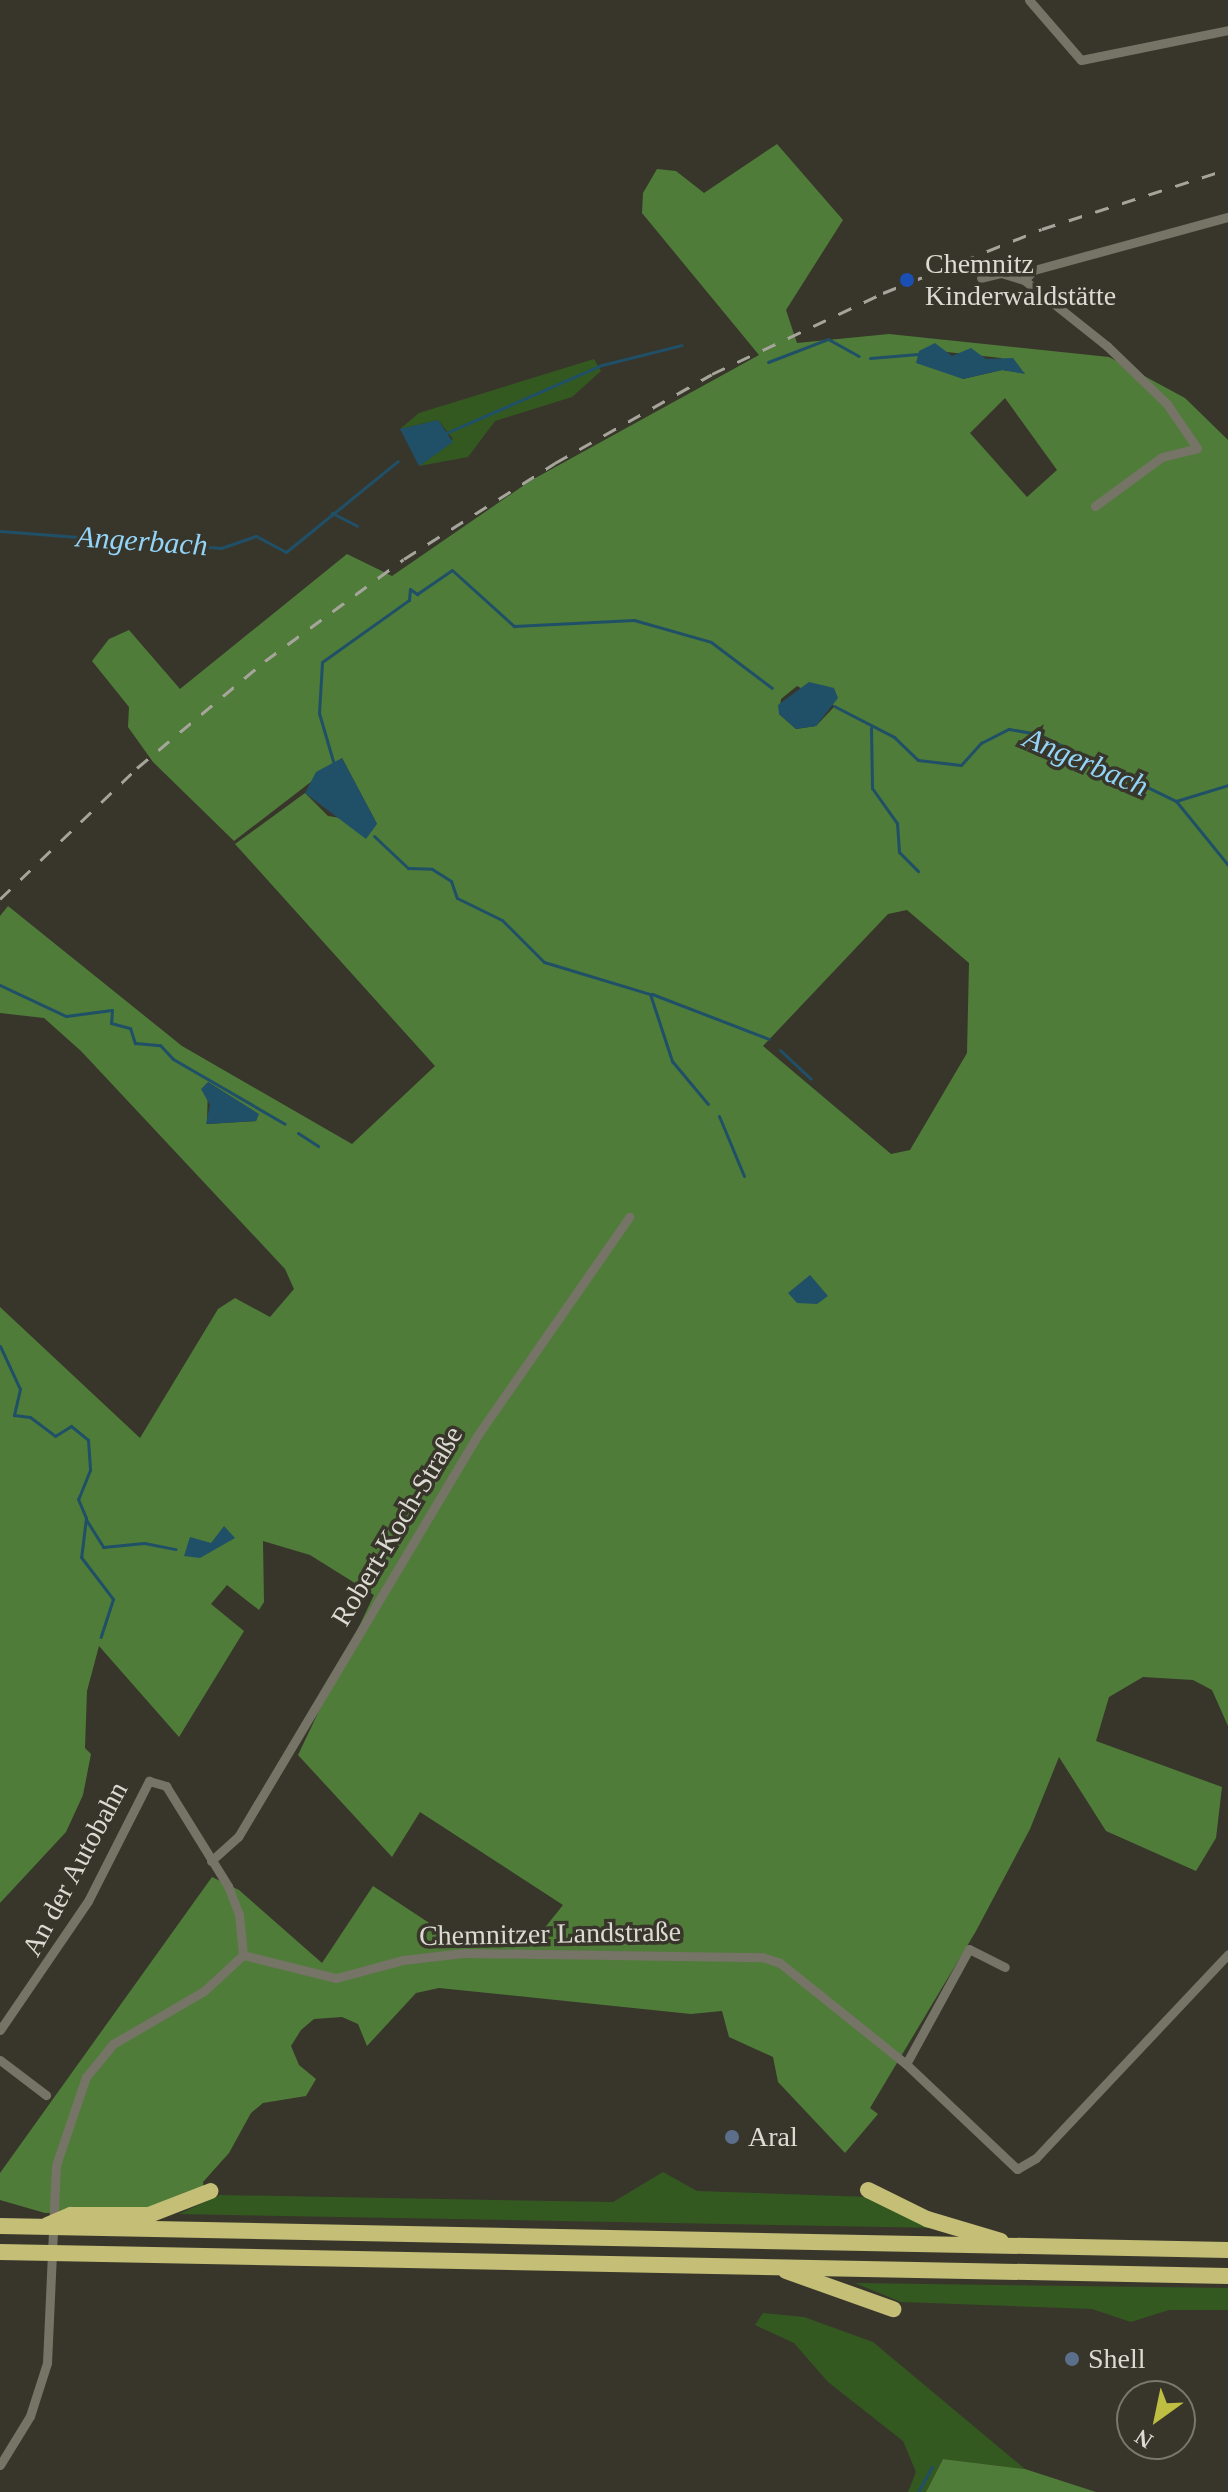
<!DOCTYPE html>
<html>
<head>
<meta charset="utf-8">
<style>
	body { margin:0 }
	#map { position:relative; width:1228px; height:2492px; overflow:hidden; background:#38362b; font-family:"Times New Roman",serif }
	div>[style] { position:absolute }
	.green>* { inset:0; background:#335920 }
	.forest>* { inset:0; background:#4f7c39 }
	.water>* { inset:0; background:#205067 }
	.stream>* { height:3px; margin:-1.5px; padding:0 1.5px; transform-origin:1.5px; border-radius:1.5px; background:#205067 }
	.minor>* { height:9px; margin:-4.5px; padding:0 4.5px; transform-origin:4.5px; border-radius:4.5px; background:#767367 }
	.motorway>* { height:16px; margin:-8px; padding:0 8px; transform-origin:8px; border-radius:8px; background:#c4be76 }
	.rail>* { height:3px; margin-top:-1.5px; transform-origin:0; background:repeating-linear-gradient(90deg,#a6a59c 0 14px,transparent 0 28px) }
	.dots>* { width:22px; height:22px; translate:-50% -50%; box-sizing:border-box; border:4px solid #38362b; border-radius:50% }
	span { translate:-50% -50%; white-space:nowrap; text-align:center; line-height:1.15; -webkit-text-stroke:7px #38362b; paint-order:stroke }
	.poi-label { font-size:28px; color:#dbdad3 }
	.left { translate:0 -50%; text-align:left }
	.street-label { font-size:28px; color:#dbdad3 }
	.water-label { font-size:30px; color:#93d5f8; font-style:italic }
	.north { position:absolute; left:1116px; top:2380px; width:80px; height:80px; box-sizing:border-box; background:#38362b; border:2px solid #79786e; border-radius:50%; rotate:213deg; font-size:22px; font-weight:700; line-height:32px; text-align:center; color:#dbdad3 }
	.north::after { content:''; display:block; margin:auto; width:28px; height:36px; background:#bebf42; clip-path:polygon(50% 0,100% 100%,50% 72%,0 100%) }
</style>
</head>
<body>
<div id="map">
	<div class="green">
		<div style="clip-path:polygon(594px 359px,601px 371px,572px 397px,495px 421px,468px 457px,419px 466px,453px 439px,438px 420px,400px 429px,419px 413px)"></div>
		<div style="clip-path:polygon(663px 2172px,697px 2191px,868px 2197px,941px 2228px,179px 2214px,220px 2195px,613px 2202px)"></div>
		<div style="clip-path:polygon(855px 2283px,1228px 2288px,1228px 2310px,1169px 2310px,1131px 2322px,1092px 2309px,901px 2302px)"></div>
		<div style="clip-path:polygon(763px 2313px,804px 2317px,873px 2342px,1025px 2469px,943px 2459px,926px 2492px,908px 2492px,916px 2472px,903px 2441px,828px 2382px,794px 2343px,755px 2325px)"></div>
	</div>
	<div class="forest">
		<div style="clip-path:polygon(evenodd,777px 144px,843px 220px,786px 310px,797px 343px,889px 334px,1109px 357px,1185px 398px,1228px 440px,1228px 1726px,1212px 1690px,1193px 1680px,1143px 1677px,1109px 1697px,1096px 1741px,1222px 1787px,1216px 1838px,1196px 1871px,1106px 1831px,1059px 1757px,1030px 1829px,976px 1931px,870px 2108px,878px 2114px,845px 2153px,778px 2082px,773px 2057px,729px 2037px,722px 2011px,691px 2014px,439px 1988px,416px 1993px,367px 2046px,358px 2024px,342px 2017px,314px 2019px,301px 2030px,291px 2046px,299px 2065px,316px 2079px,306px 2096px,263px 2103px,251px 2113px,229px 2153px,203px 2182px,204px 2191px,147px 2211px,45px 2213px,0 2200px,0 2173px,212px 1877px,239px 1890px,322px 1963px,373px 1886px,449px 1936px,535px 1940px,563px 1905px,420px 1812px,392px 1857px,298px 1755px,374px 1595px,310px 1555px,263px 1541px,264px 1602px,259px 1610px,227px 1585px,211px 1604px,244px 1631px,179px 1737px,99px 1646px,87px 1691px,85px 1748px,91px 1754px,83px 1795px,66px 1832px,0 1903px,0 1307px,140px 1438px,218px 1309px,235px 1298px,270px 1317px,294px 1289px,285px 1269px,81px 1051px,44px 1018px,0 1013px,0 916px,8px 906px,182px 1046px,352px 1144px,435px 1066px,235px 844px,305px 793px,328px 816px,377px 824px,342px 758px,234px 841px,153px 762px,128px 727px,129px 707px,92px 661px,109px 639px,129px 630px,180px 689px,347px 554px,392px 576px,530px 481px,759px 355px,642px 213px,643px 193px,657px 169px,676px 171px,704px 193px,777px 144px,929px 350px,1001px 358px,1025px 373px,1002px 370px,963px 379px,919px 351px,929px 350px,777px 144px,1005px 398px,1057px 470px,1027px 497px,970px 433px,1005px 398px,777px 144px,797px 686px,835px 706px,816px 726px,796px 729px,779px 714px,781px 699px,797px 686px,777px 144px,907px 910px,969px 963px,967px 1053px,910px 1150px,891px 1154px,763px 1046px,888px 914px,907px 910px,777px 144px,208px 1082px,258px 1114px,256px 1121px,207px 1124px,208px 1082px)"></div>
		<div style="clip-path:polygon(943px 2459px,1025px 2469px,1096px 2492px,926px 2492px)"></div>
	</div>
	<div class="water">
		<div style="clip-path:polygon(935px 343px,952px 356px,971px 348px,986px 359px,1013px 358px,1025px 374px,1002px 370px,963px 379px,916px 363px,919px 351px)"></div>
		<div style="clip-path:polygon(438px 420px,453px 442px,419px 466px,400px 429px)"></div>
		<div style="clip-path:polygon(809px 682px,834px 688px,838px 698px,816px 726px,796px 729px,779px 714px,778px 705px)"></div>
		<div style="clip-path:polygon(342px 758px,377px 824px,366px 839px,305px 793px,316px 772px)"></div>
		<div style="clip-path:polygon(208px 1082px,259px 1114px,256px 1121px,206px 1124px,210px 1105px,201px 1089px)"></div>
		<div style="clip-path:polygon(810px 1275px,828px 1296px,817px 1304px,797px 1303px,788px 1293px)"></div>
		<div style="clip-path:polygon(224px 1526px,235px 1538px,200px 1558px,184px 1556px,190px 1537px,211px 1543px)"></div>
	</div>
	<div class="stream">
		<div style="left:870px;top:358px;width:48px;rotate:-4.8deg"></div>
		<div style="left:768px;top:362px;width:64px;rotate:-21deg"></div>
		<div style="left:828px;top:339px;width:35px;rotate:29deg"></div>
		<div style="left:446px;top:433px;width:170px;rotate:-23.6deg"></div>
		<div style="left:602px;top:365px;width:82px;rotate:-14deg"></div>
		<div style="left:332px;top:513px;width:28px;rotate:27deg"></div>
		<div style="left:0;top:531px;width:222px;rotate:4.4deg"></div>
		<div style="left:221px;top:548px;width:37px;rotate:-19deg"></div>
		<div style="left:256px;top:536px;width:34px;rotate:28deg"></div>
		<div style="left:286px;top:552px;width:144px;rotate:-39.1deg"></div>
		<div style="left:834px;top:706px;width:68px;rotate:27.3deg"></div>
		<div style="left:894px;top:737px;width:33px;rotate:44deg"></div>
		<div style="left:918px;top:760px;width:43px;rotate:6.6deg"></div>
		<div style="left:961px;top:765px;width:30px;rotate:-48deg"></div>
		<div style="left:981px;top:743px;width:31px;rotate:-27deg"></div>
		<div style="left:1009px;top:729px;width:29px;rotate:10deg"></div>
		<div style="left:1038px;top:734px;width:153px;rotate:25.9deg"></div>
		<div style="left:1176px;top:801px;width:54px;rotate:-17.1deg"></div>
		<div style="left:871px;top:728px;width:60px;rotate:89deg"></div>
		<div style="left:872px;top:788px;width:43px;rotate:54.5deg"></div>
		<div style="left:897px;top:823px;width:29px;rotate:86deg"></div>
		<div style="left:899px;top:852px;width:27px;rotate:45deg"></div>
		<div style="left:333px;top:761px;width:50px;rotate:-106.3deg"></div>
		<div style="left:319px;top:713px;width:51px;rotate:-86.6deg"></div>
		<div style="left:322px;top:662px;width:107px;rotate:-35.5deg"></div>
		<div style="left:409px;top:600px;width:11px;rotate:-85deg"></div>
		<div style="left:410px;top:589px;width:9px;rotate:36deg"></div>
		<div style="left:417px;top:594px;width:42px;rotate:-34.4deg"></div>
		<div style="left:452px;top:570px;width:84px;rotate:42.1deg"></div>
		<div style="left:514px;top:626px;width:120px;rotate:-2.9deg"></div>
		<div style="left:634px;top:620px;width:80px;rotate:15.9deg"></div>
		<div style="left:711px;top:642px;width:76px;rotate:37deg"></div>
		<div style="left:1176px;top:801px;width:82px;rotate:50.9deg"></div>
		<div style="left:374px;top:836px;width:47px;rotate:43.3deg"></div>
		<div style="left:408px;top:868px;width:24px;rotate:2deg"></div>
		<div style="left:432px;top:869px;width:22px;rotate:32deg"></div>
		<div style="left:451px;top:881px;width:18px;rotate:71deg"></div>
		<div style="left:457px;top:898px;width:50px;rotate:26.1deg"></div>
		<div style="left:502px;top:920px;width:59px;rotate:45deg"></div>
		<div style="left:544px;top:962px;width:111px;rotate:16.8deg"></div>
		<div style="left:650px;top:994px;width:71px;rotate:71.8deg"></div>
		<div style="left:672px;top:1061px;width:56px;rotate:50.1deg"></div>
		<div style="left:0;top:985px;width:73px;rotate:25.2deg"></div>
		<div style="left:66px;top:1016px;width:46px;rotate:-7.4deg"></div>
		<div style="left:112px;top:1010px;width:13px;rotate:94deg"></div>
		<div style="left:111px;top:1023px;width:20px;rotate:15deg"></div>
		<div style="left:130px;top:1028px;width:16px;rotate:72deg"></div>
		<div style="left:135px;top:1043px;width:25px;rotate:5deg"></div>
		<div style="left:160px;top:1045px;width:19px;rotate:47deg"></div>
		<div style="left:173px;top:1059px;width:129px;rotate:30.1deg"></div>
		<div style="left:652px;top:994px;width:125px;rotate:21deg"></div>
		<div style="left:780px;top:1050px;width:42px;rotate:43.1deg"></div>
		<div style="left:719px;top:1116px;width:65px;rotate:67.4deg"></div>
		<div style="left:298px;top:1133px;width:24px;rotate:33deg"></div>
		<div style="left:0;top:1346px;width:47px;rotate:65.1deg"></div>
		<div style="left:20px;top:1389px;width:27px;rotate:103deg"></div>
		<div style="left:14px;top:1415px;width:16px;rotate:7deg"></div>
		<div style="left:30px;top:1417px;width:31px;rotate:37deg"></div>
		<div style="left:55px;top:1436px;width:19px;rotate:-32deg"></div>
		<div style="left:71px;top:1426px;width:22px;rotate:39deg"></div>
		<div style="left:88px;top:1440px;width:30px;rotate:86deg"></div>
		<div style="left:90px;top:1470px;width:31px;rotate:112deg"></div>
		<div style="left:78px;top:1499px;width:21px;rotate:67deg"></div>
		<div style="left:86px;top:1518px;width:39px;rotate:97deg"></div>
		<div style="left:81px;top:1557px;width:53px;rotate:52.7deg"></div>
		<div style="left:113px;top:1599px;width:40px;rotate:108deg"></div>
		<div style="left:87px;top:1521px;width:31px;rotate:58deg"></div>
		<div style="left:103px;top:1547px;width:41px;rotate:-5.6deg"></div>
		<div style="left:144px;top:1543px;width:32px;rotate:11deg"></div>
		<div style="left:918px;top:2492px;width:29px;rotate:-61deg"></div>
	</div>
	<div class="minor">
		<div style="left:1029px;top:0;width:79px;rotate:49.1deg"></div>
		<div style="left:1081px;top:60px;width:150px;rotate:-11.5deg"></div>
		<div style="left:981px;top:278px;width:21px;rotate:-14deg"></div>
		<div style="left:1001px;top:273px;width:24px;rotate:17deg"></div>
		<div style="left:1095px;top:506px;width:83px;rotate:-36.2deg"></div>
		<div style="left:1162px;top:457px;width:36px;rotate:-14deg"></div>
		<div style="left:1197px;top:448px;width:53px;rotate:-124.3deg"></div>
		<div style="left:1167px;top:404px;width:83px;rotate:-136deg"></div>
		<div style="left:1107px;top:346px;width:106px;rotate:-141.5deg"></div>
		<div style="left:1024px;top:280px;width:14px;rotate:-45deg"></div>
		<div style="left:1034px;top:270px;width:201px;rotate:-15.3deg"></div>
		<div style="left:211px;top:1861px;width:36px;rotate:-42deg"></div>
		<div style="left:238px;top:1837px;width:467px;rotate:-59.2deg"></div>
		<div style="left:477px;top:1436px;width:267px;rotate:-55.2deg"></div>
		<div style="left:0;top:2030px;width:156px;rotate:-55.7deg"></div>
		<div style="left:88px;top:1901px;width:135px;rotate:-63.1deg"></div>
		<div style="left:149px;top:1781px;width:18px;rotate:16deg"></div>
		<div style="left:166px;top:1786px;width:118px;rotate:58.2deg"></div>
		<div style="left:228px;top:1886px;width:30px;rotate:69deg"></div>
		<div style="left:239px;top:1914px;width:41px;rotate:84.4deg"></div>
		<div style="left:0;top:2060px;width:58px;rotate:37.3deg"></div>
		<div style="left:906px;top:2064px;width:131px;rotate:-61.3deg"></div>
		<div style="left:969px;top:1949px;width:40px;rotate:26.6deg"></div>
		<div style="left:0;top:2465px;width:57px;rotate:-58.5deg"></div>
		<div style="left:30px;top:2416px;width:56px;rotate:-72.2deg"></div>
		<div style="left:47px;top:2363px;width:198px;rotate:-87.4deg"></div>
		<div style="left:56px;top:2165px;width:93px;rotate:-71.2deg"></div>
		<div style="left:86px;top:2077px;width:43px;rotate:-50.7deg"></div>
		<div style="left:113px;top:2044px;width:105px;rotate:-30.2deg"></div>
		<div style="left:204px;top:1991px;width:53px;rotate:-42.7deg"></div>
		<div style="left:243px;top:1955px;width:96px;rotate:13.9deg"></div>
		<div style="left:336px;top:1978px;width:69px;rotate:-15deg"></div>
		<div style="left:403px;top:1960px;width:61px;rotate:-6.5deg"></div>
		<div style="left:464px;top:1953px;width:298px;rotate:0.8deg"></div>
		<div style="left:762px;top:1957px;width:19px;rotate:18deg"></div>
		<div style="left:780px;top:1963px;width:161px;rotate:38.7deg"></div>
		<div style="left:906px;top:2064px;width:153px;rotate:43.4deg"></div>
		<div style="left:1017px;top:2169px;width:22px;rotate:-30deg"></div>
		<div style="left:1036px;top:2158px;width:280px;rotate:-46.7deg"></div>
	</div>
	<div class="motorway">
		<div style="left:868px;top:2190px;width:66px;rotate:26.2deg"></div>
		<div style="left:927px;top:2219px;width:77px;rotate:16.6deg"></div>
		<div style="left:47px;top:2225px;width:26px;rotate:-23deg"></div>
		<div style="left:71px;top:2215px;width:78px"></div>
		<div style="left:149px;top:2215px;width:66px;rotate:-21.2deg"></div>
		<div style="left:0;top:2226px;width:1228px;rotate:1.12deg"></div>
		<div style="left:0;top:2252px;width:1228px;rotate:1.12deg"></div>
		<div style="left:786px;top:2271px;width:114px;rotate:19.6deg"></div>
	</div>
	<div class="rail">
		<div style="left:0;top:899px;width:190px;rotate:-43.7deg"></div>
		<div style="left:137px;top:768px;width:167px;rotate:-39.9deg"></div>
		<div style="left:265px;top:661px;width:172px;rotate:-36.3deg"></div>
		<div style="left:404px;top:559px;width:179px;rotate:-32.4deg"></div>
		<div style="left:555px;top:463px;width:180px;rotate:-29.5deg"></div>
		<div style="left:712px;top:374px;width:189px;rotate:-25.3deg"></div>
		<div style="left:883px;top:293px;width:171px;rotate:-21.9deg"></div>
		<div style="left:1042px;top:229px;width:195px;rotate:-17.9deg"></div>
	</div>
	<div class="dots">
		<div style="left:907px;top:280px;background:#1a4fb4"></div>
		<div style="left:732px;top:2137px;background:#5c6f8a"></div>
		<div style="left:1072px;top:2359px;background:#5c6f8a"></div>
	</div>
	<div class="poi-label">
		<span class="left" style="left:925px;top:280px">Chemnitz<br>Kinderwaldstätte</span>
		<span class="left" style="left:748px;top:2137px">Aral</span>
		<span class="left" style="left:1088px;top:2359px">Shell</span>
	</div>
	<div class="street-label">
		<span style="left:397px;top:1526px;rotate:-59deg">Robert-Koch-Straße</span>
		<span style="left:75px;top:1869px;rotate:-62deg">An der Autobahn</span>
		<span style="left:550px;top:1934px;rotate:-1deg">Chemnitzer Landstraße</span>
	</div>
	<div class="water-label">
		<span style="left:142px;top:541px;rotate:4deg">Angerbach</span>
		<span style="left:1086px;top:762px;rotate:23deg">Angerbach</span>
	</div>
	<div class="north">N</div>
</div>
</body>
</html>
